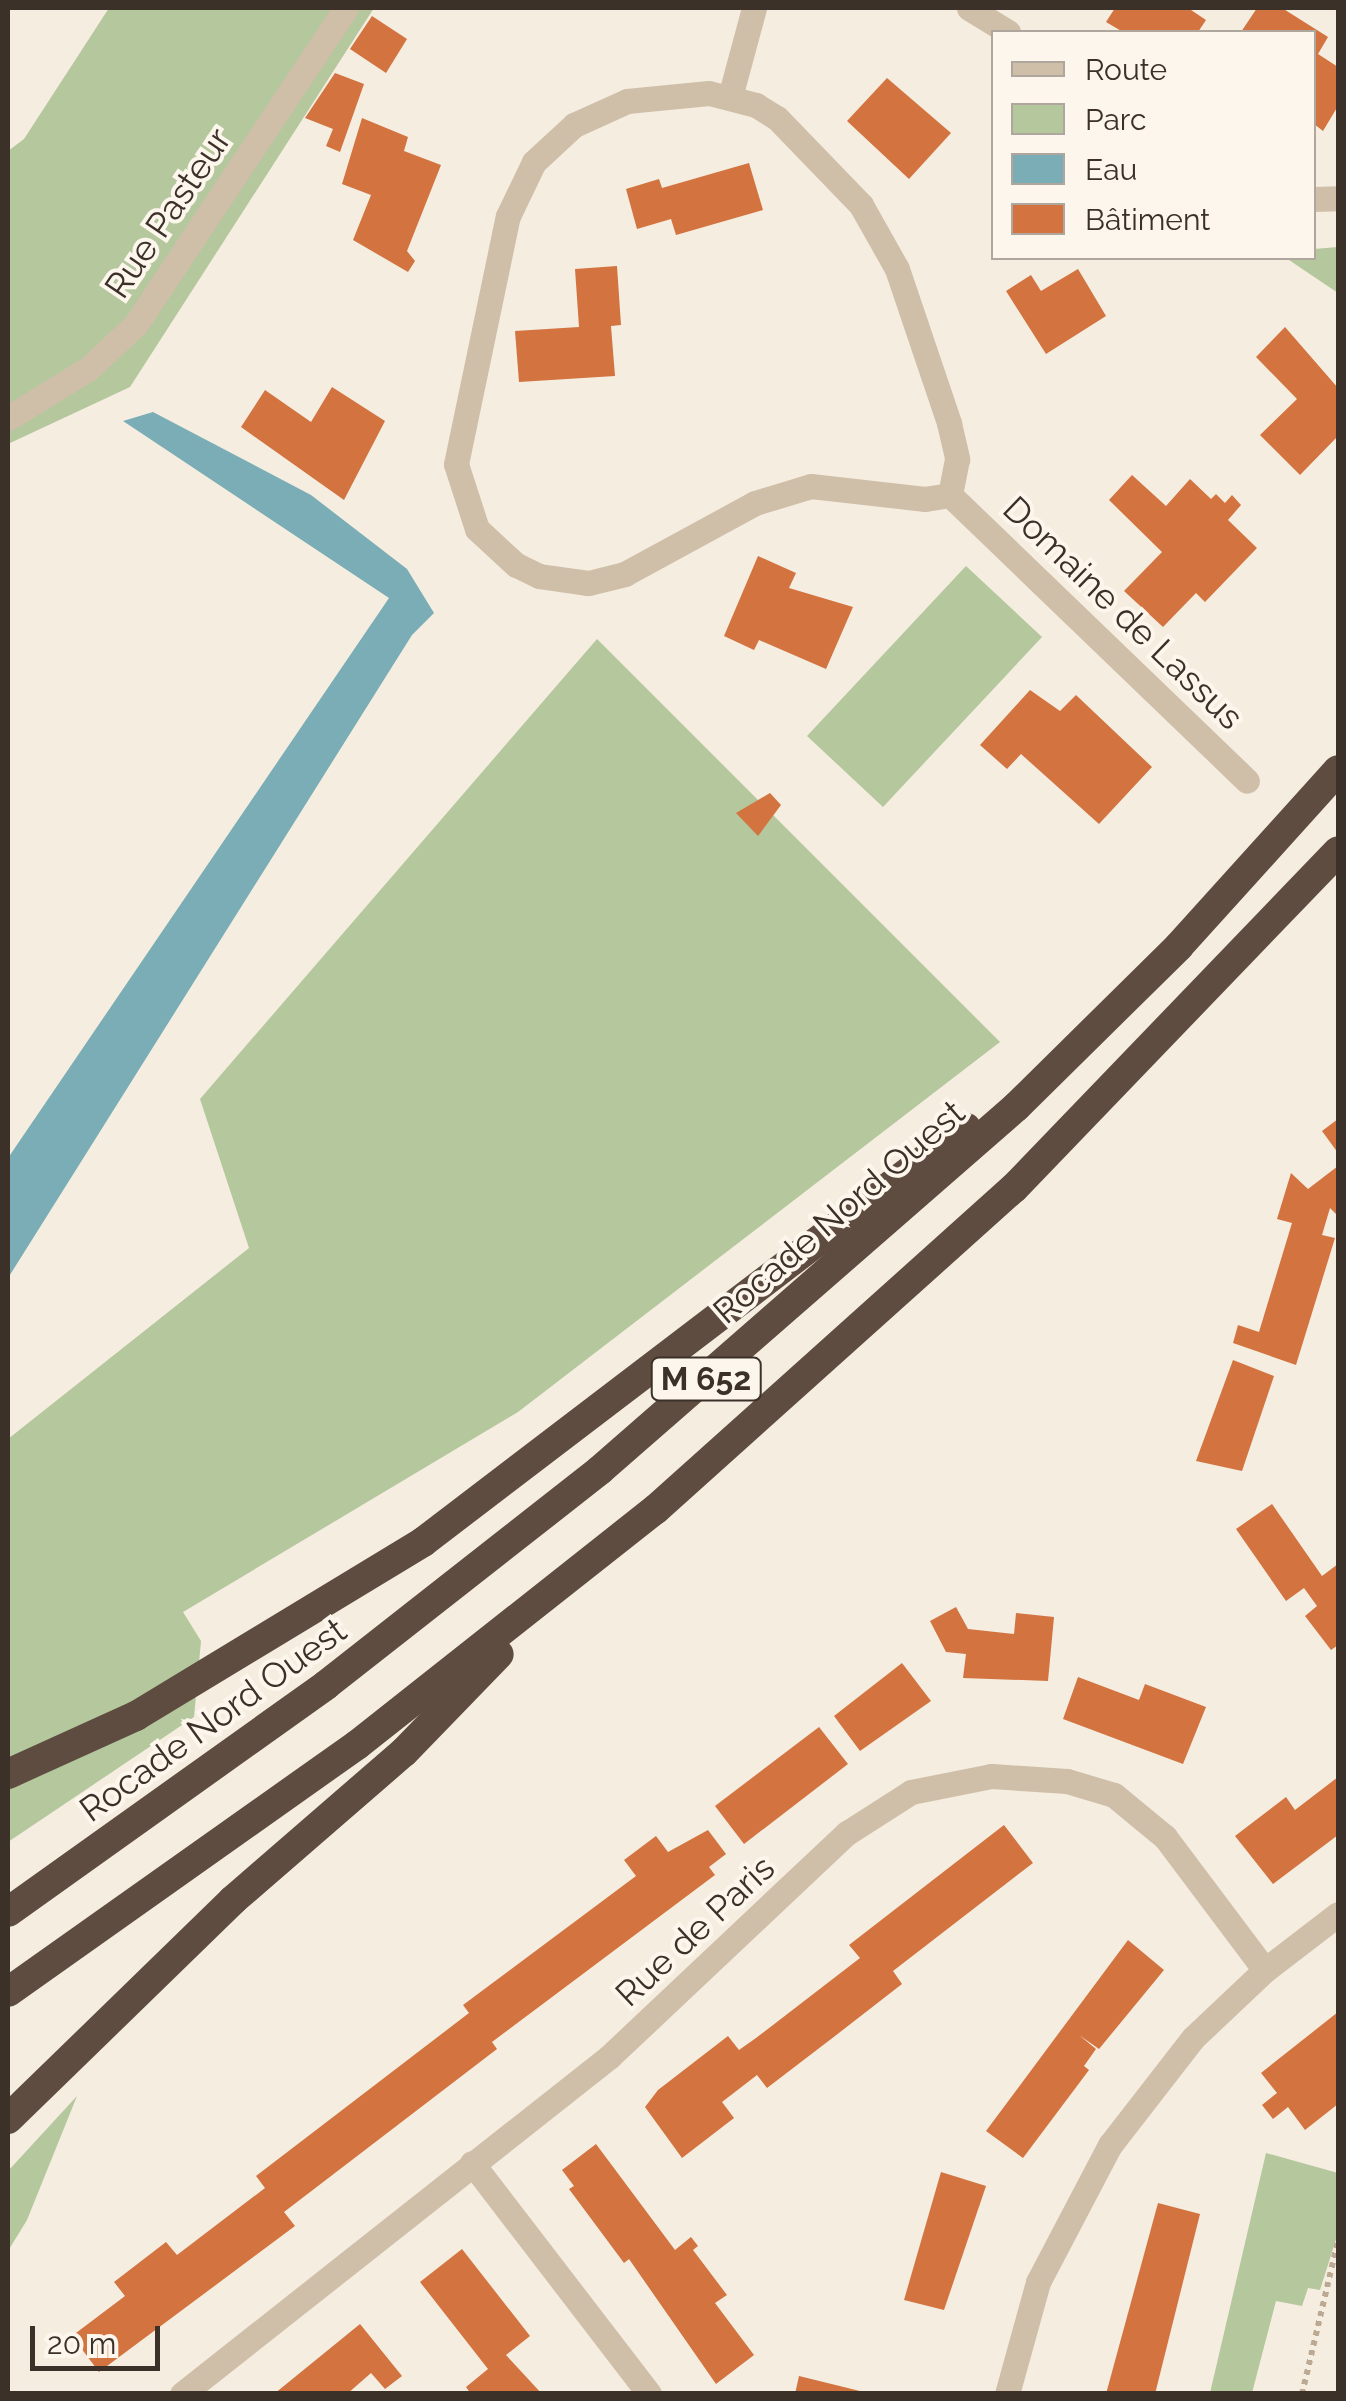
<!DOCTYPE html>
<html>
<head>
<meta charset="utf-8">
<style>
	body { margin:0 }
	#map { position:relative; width:1346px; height:2401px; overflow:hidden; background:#f5eddf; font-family:Raleway,sans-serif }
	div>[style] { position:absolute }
	.green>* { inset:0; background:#b4c79d }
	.water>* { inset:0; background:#7aadb6 }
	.building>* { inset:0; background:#d27340 }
	.path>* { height:6px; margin-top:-3px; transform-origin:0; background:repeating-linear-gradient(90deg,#bca993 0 5px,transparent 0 10px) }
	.street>* { height:25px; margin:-12.5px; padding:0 12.5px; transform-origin:12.5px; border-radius:12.5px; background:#cfbfa9 }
	.highway>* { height:30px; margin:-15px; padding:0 15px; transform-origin:15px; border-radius:15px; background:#5e4c40 }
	span { translate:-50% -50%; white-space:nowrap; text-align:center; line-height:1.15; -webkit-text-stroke:8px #fcf6ec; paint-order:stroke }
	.shield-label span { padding:2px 8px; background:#fcf6ec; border:2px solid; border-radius:8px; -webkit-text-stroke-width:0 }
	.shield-label { font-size:32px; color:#3c3129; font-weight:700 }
	.street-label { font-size:35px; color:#3c3129 }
	.frame { position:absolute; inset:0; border:10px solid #3c3129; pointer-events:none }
	.legend { position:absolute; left:991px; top:30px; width:325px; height:230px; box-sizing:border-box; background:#fcf6ec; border:2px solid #afa79e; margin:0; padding:12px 18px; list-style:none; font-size:30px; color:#3c3129 }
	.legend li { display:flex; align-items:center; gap:20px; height:50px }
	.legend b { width:50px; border:2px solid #afa79e }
	.scale { position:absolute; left:30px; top:2326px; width:130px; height:45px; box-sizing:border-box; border:5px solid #3c3129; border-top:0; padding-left:12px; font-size:30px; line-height:35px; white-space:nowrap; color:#3c3129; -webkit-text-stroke:8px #fcf6ec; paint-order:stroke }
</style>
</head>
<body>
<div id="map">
	<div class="green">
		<div style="clip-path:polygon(109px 8px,374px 8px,130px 387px,8px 444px,8px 151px,24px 139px)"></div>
		<div style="clip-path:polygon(1338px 247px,1338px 293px,1286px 258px,1314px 258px,1314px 249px)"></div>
		<div style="clip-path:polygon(966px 566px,1042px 637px,883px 807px,807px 736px)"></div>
		<div style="clip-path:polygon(597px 639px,1000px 1042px,518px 1412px,183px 1612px,201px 1641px,194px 1717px,8px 1842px,8px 1439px,249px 1248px,200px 1099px)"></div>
		<div style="clip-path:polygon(77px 2096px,27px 2220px,8px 2251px,8px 2171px)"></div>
		<div style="clip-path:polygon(1266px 2153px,1338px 2173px,1338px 2233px,1320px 2290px,1308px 2288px,1302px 2306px,1276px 2301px,1252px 2393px,1210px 2393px)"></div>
	</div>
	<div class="water">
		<div style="clip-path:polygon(153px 412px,311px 495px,407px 569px,434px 613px,412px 635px,8px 1278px,8px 1158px,389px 598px,123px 421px)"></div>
	</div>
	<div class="building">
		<div style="clip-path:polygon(1115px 8px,1188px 8px,1206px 20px,1198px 32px,1123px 32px,1106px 22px)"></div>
		<div style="clip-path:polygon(1257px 8px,1282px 8px,1328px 37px,1318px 54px,1338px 67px,1338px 106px,1323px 131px,1314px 124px,1314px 32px,1241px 32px)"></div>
		<div style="clip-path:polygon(372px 16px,407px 39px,386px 73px,350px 49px)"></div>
		<div style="clip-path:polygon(335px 73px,364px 84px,340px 152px,326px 146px,333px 129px,305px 118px)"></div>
		<div style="clip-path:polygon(887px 78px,951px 133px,909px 179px,847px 121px)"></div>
		<div style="clip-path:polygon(362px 118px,408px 137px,404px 151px,441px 165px,407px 251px,415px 261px,408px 272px,353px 240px,371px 195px,342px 184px)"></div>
		<div style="clip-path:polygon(749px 163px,763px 210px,676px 235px,671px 219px,637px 229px,626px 189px,659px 179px,662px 188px)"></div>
		<div style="clip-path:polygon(617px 266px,621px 325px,611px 326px,615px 376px,519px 382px,515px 331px,579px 327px,575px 269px)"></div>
		<div style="clip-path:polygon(1078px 269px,1106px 316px,1046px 354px,1006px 291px,1031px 275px,1041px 291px)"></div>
		<div style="clip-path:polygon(1285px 327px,1338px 388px,1338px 436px,1300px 475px,1260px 435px,1297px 399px,1256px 357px)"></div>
		<div style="clip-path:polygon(332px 387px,385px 421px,344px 500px,241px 427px,265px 390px,311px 422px)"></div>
		<div style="clip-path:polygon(1132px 475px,1166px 506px,1190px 479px,1211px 499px,1216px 494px,1225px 503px,1232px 495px,1241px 505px,1228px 520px,1257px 548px,1205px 602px,1196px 593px,1163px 627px,1124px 591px,1162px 552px,1109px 500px)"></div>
		<div style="clip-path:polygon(758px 556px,796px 573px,789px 588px,853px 607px,826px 669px,759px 640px,754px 650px,724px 636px)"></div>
		<div style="clip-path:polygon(1030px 690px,1060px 711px,1076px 695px,1152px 767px,1099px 824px,1021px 754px,1007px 769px,980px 745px)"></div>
		<div style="clip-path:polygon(770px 793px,781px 805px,758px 836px,736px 813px)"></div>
		<div style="clip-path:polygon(1338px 1119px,1338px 1153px,1322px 1131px)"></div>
		<div style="clip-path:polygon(1338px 1166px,1338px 1216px,1330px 1208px,1322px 1235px,1335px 1238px,1296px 1365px,1233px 1343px,1238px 1325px,1259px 1332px,1292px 1223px,1277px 1219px,1291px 1173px,1308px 1189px)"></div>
		<div style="clip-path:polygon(1233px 1360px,1274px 1376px,1242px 1471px,1196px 1461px)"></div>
		<div style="clip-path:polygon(1272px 1504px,1322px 1576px,1338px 1564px,1338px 1645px,1331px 1650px,1305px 1616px,1317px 1606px,1304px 1588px,1286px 1601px,1236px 1529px)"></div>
		<div style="clip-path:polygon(956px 1607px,968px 1629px,1014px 1634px,1016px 1613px,1054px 1617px,1048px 1681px,963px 1678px,966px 1654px,946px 1652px,930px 1621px)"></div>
		<div style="clip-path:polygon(902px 1663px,931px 1701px,860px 1751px,834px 1716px)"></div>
		<div style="clip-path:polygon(1078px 1677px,1139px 1700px,1145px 1684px,1206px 1707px,1183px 1764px,1063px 1719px)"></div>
		<div style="clip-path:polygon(819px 1727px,848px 1764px,744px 1844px,715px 1806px)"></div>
		<div style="clip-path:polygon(1338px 1777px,1338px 1835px,1273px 1884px,1235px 1836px,1286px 1797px,1295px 1810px)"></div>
		<div style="clip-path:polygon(1004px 1825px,1033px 1863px,893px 1971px,902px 1984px,835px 2036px,767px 2088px,757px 2075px,722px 2102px,734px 2118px,682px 2158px,645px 2107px,658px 2090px,728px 2036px,739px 2050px,756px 2038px,860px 1958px,849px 1945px)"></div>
		<div style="clip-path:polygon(708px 1830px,726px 1854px,709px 1867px,715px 1875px,492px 2042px,497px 2049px,284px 2212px,295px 2226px,99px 2372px,72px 2336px,125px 2296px,114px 2282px,166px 2242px,177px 2255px,265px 2188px,256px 2176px,469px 2013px,463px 2005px,636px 1876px,624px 1860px,656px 1836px,668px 1852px)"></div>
		<div style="clip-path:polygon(1128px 1940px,1164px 1970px,1099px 2049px,1079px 2035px,1096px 2049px,1084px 2066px,1089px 2070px,1023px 2158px,986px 2131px)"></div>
		<div style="clip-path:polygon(1338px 2012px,1338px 2104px,1305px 2130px,1288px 2107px,1273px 2119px,1262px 2105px,1277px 2093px,1261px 2073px)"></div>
		<div style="clip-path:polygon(596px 2144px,675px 2250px,691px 2237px,698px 2246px,693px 2250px,727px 2295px,715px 2303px,754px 2355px,716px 2384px,629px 2259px,624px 2263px,569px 2189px,574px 2186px,562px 2170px)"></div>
		<div style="clip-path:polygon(941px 2172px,986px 2186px,944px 2310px,904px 2300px)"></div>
		<div style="clip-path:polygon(1158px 2203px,1200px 2214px,1155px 2394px,1106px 2394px)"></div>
		<div style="clip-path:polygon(462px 2249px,530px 2336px,506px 2355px,542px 2394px,471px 2394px,466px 2387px,488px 2369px,420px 2282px)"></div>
		<div style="clip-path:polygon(360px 2324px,402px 2376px,385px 2389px,371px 2373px,347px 2394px,274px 2394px)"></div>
		<div style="clip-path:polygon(799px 2376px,864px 2392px,864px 2394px,795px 2394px)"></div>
	</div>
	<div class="path">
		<div style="left:1302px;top:2394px;width:157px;rotate:-76.8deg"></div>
	</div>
	<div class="street">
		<div style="left:969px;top:8px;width:46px;rotate:31.6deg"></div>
		<div style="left:709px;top:93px;width:49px;rotate:14.3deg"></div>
		<div style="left:756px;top:105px;width:25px;rotate:32deg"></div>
		<div style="left:777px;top:118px;width:121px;rotate:46deg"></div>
		<div style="left:861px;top:205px;width:73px;rotate:60.6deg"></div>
		<div style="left:897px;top:269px;width:163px;rotate:71.3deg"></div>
		<div style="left:949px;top:423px;width:37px;rotate:77deg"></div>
		<div style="left:957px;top:459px;width:37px;rotate:101deg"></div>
		<div style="left:950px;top:495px;width:25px;rotate:171deg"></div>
		<div style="left:925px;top:499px;width:115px;rotate:-173.5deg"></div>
		<div style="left:811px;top:486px;width:59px;rotate:163.1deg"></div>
		<div style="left:755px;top:503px;width:148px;rotate:151.4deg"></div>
		<div style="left:625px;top:574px;width:38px;rotate:166deg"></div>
		<div style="left:588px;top:583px;width:49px;rotate:-171.9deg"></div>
		<div style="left:539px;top:576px;width:25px;rotate:-154deg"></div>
		<div style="left:516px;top:565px;width:53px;rotate:-137.3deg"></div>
		<div style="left:477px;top:529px;width:68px;rotate:-107.9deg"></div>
		<div style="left:456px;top:464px;width:253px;rotate:-78.2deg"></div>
		<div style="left:508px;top:216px;width:60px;rotate:-64.3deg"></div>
		<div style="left:534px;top:162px;width:54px;rotate:-42.8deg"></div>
		<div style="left:574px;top:125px;width:58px;rotate:-24.4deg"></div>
		<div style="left:627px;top:101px;width:82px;rotate:-5.6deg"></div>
		<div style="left:730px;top:97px;width:92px;rotate:-74.9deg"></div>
		<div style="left:1314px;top:199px;width:24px;rotate:-2deg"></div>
		<div style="left:8px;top:418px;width:94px;rotate:-31.5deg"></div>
		<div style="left:88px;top:369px;width:66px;rotate:-43.2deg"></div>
		<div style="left:136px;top:324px;width:379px;rotate:-56.4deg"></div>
		<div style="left:950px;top:495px;width:412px;rotate:43.9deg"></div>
		<div style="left:472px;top:2163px;width:291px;rotate:52.5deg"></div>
		<div style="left:182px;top:2394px;width:544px;rotate:-38.28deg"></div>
		<div style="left:609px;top:2057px;width:327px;rotate:-43.3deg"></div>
		<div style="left:847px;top:1833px;width:76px;rotate:-32.6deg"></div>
		<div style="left:911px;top:1792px;width:82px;rotate:-11.3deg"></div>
		<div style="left:991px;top:1776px;width:76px;rotate:3.8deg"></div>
		<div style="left:1067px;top:1781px;width:49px;rotate:16.6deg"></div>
		<div style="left:1114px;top:1795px;width:66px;rotate:39.5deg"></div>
		<div style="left:1165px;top:1837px;width:166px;rotate:53.1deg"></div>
		<div style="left:1007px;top:2394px;width:116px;rotate:-74.5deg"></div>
		<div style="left:1038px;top:2282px;width:155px;rotate:-62.3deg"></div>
		<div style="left:1110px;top:2145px;width:135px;rotate:-52.2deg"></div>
		<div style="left:1193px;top:2038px;width:99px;rotate:-43.4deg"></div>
		<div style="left:1265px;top:1970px;width:92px;rotate:-37.5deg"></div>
	</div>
	<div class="highway">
		<div style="left:8px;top:1774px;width:141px;rotate:-24.4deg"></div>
		<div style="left:136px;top:1716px;width:336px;rotate:-31.2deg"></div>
		<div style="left:423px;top:1542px;width:683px;rotate:-37.32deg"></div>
		<div style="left:8px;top:1912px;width:391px;rotate:-35.5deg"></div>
		<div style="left:326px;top:1685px;width:348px;rotate:-38.1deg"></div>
		<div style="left:600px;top:1470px;width:552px;rotate:-41.11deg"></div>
		<div style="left:1016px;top:1107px;width:229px;rotate:-44.6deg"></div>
		<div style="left:1179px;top:946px;width:237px;rotate:-47.9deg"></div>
		<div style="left:8px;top:1992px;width:428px;rotate:-35.3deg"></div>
		<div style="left:357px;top:1745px;width:381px;rotate:-38.3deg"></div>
		<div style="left:656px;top:1509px;width:481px;rotate:-41.9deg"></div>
		<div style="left:1014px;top:1188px;width:467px;rotate:-46.1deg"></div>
		<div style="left:8px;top:2119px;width:314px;rotate:-44.2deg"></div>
		<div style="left:233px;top:1900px;width:226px;rotate:-40.9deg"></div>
		<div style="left:404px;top:1752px;width:136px;rotate:-45.9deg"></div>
	</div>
	<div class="shield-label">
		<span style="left:706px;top:1379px">M 652</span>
	</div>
	<div class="street-label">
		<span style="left:168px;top:213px;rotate:-56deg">Rue Pasteur</span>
		<span style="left:1123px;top:613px;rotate:44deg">Domaine de Lassus</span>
		<span style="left:839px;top:1212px;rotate:-41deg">Rocade Nord Ouest</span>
		<span style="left:213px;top:1720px;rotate:-36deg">Rocade Nord Ouest</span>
		<span style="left:695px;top:1931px;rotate:-43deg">Rue de Paris</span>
	</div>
	<div class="frame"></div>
	<ul class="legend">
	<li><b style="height:12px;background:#cfbfa9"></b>Route</li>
	<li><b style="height:28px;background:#b4c79d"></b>Parc</li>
	<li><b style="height:28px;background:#7aadb6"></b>Eau</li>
	<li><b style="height:28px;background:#d27340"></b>Bâtiment</li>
	</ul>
	<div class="scale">20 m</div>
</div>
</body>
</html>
